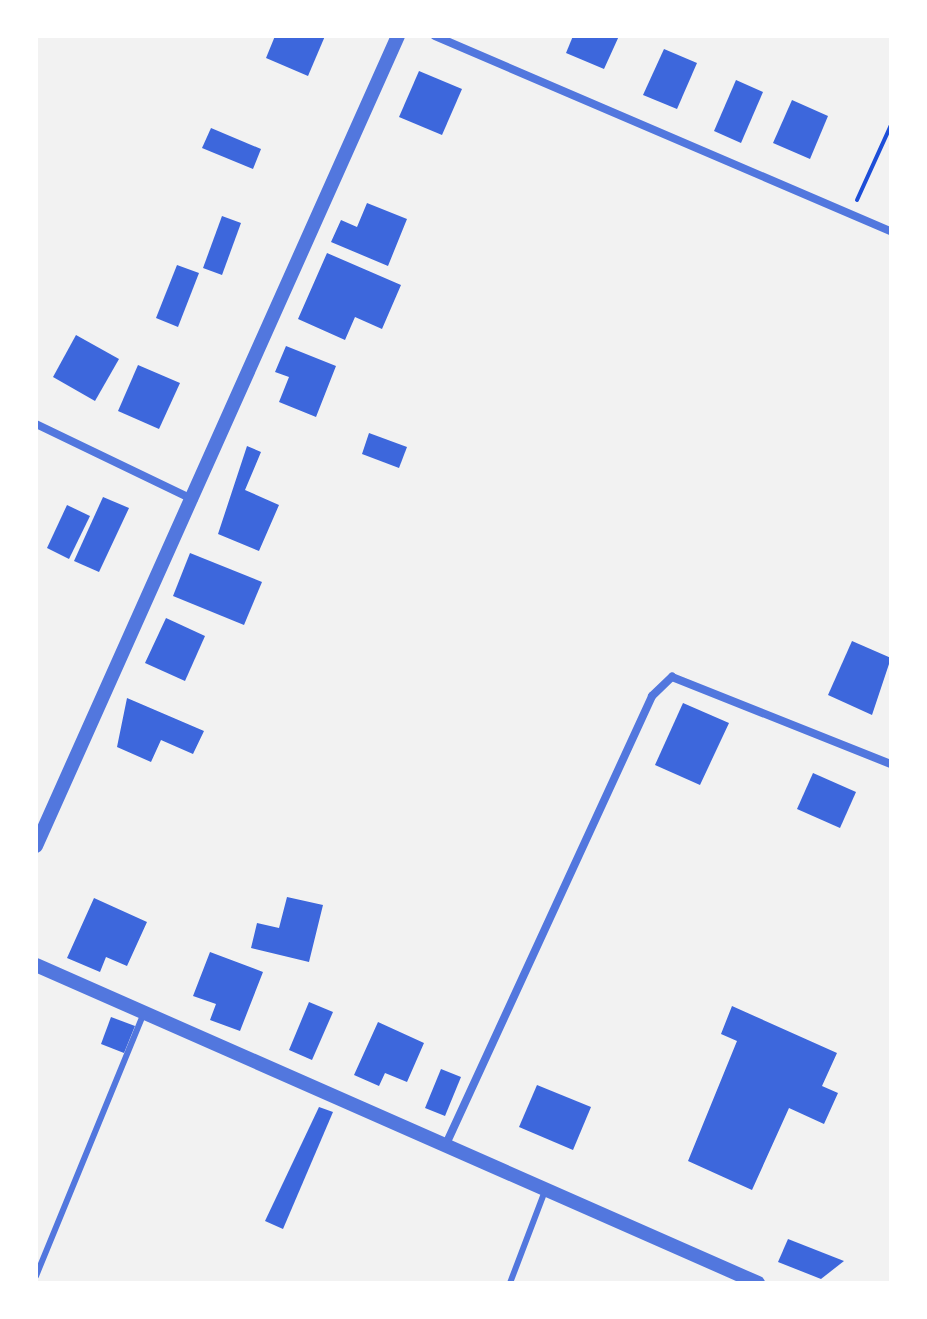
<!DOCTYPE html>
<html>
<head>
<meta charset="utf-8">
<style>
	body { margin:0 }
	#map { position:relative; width:927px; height:1319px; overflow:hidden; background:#f2f2f2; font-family:Inter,sans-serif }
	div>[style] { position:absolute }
	.building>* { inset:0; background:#3d67dc }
	.path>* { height:4px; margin:-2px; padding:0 2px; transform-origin:2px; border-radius:2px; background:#1d4ed8 }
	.service>* { height:6px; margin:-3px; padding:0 3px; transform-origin:3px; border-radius:3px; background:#5277de }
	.minor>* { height:8px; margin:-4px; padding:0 4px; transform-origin:4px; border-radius:4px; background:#5277de }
	.tertiary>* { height:14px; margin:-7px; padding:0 7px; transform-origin:7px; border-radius:7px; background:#5277de }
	span { translate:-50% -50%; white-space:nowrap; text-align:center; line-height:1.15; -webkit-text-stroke:6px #fff; paint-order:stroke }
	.frame { position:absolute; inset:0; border:38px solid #fff; pointer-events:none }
</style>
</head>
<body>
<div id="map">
	<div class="building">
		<div style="clip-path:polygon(275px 36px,325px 36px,308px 76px,266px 58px)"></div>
		<div style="clip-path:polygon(573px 36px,619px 36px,604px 69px,566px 53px)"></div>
		<div style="clip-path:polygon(664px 49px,697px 63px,677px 109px,643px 95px)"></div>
		<div style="clip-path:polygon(419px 71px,462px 89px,442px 135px,399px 117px)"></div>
		<div style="clip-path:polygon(736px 80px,763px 92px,741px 143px,714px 131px)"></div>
		<div style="clip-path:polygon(792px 100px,828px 116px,810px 159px,773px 143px)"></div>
		<div style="clip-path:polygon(211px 128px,261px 149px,253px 169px,202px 148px)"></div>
		<div style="clip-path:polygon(367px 203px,407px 219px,388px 266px,331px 242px,341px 220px,357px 227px)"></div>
		<div style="clip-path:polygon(222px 216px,241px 223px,222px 275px,203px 268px)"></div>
		<div style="clip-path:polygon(327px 253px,401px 285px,382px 329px,355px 317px,345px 340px,298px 319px)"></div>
		<div style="clip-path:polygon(177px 265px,199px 273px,178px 327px,156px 318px)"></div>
		<div style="clip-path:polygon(76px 335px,119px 359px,95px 401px,53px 377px)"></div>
		<div style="clip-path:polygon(286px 346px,336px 366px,316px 417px,279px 402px,289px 377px,275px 372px)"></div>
		<div style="clip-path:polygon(138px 365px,180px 383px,159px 429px,118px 411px)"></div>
		<div style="clip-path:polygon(369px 433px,407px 447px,399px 468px,362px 454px)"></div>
		<div style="clip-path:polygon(247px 446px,261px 452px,245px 490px,279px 505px,259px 551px,218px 534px)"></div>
		<div style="clip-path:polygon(103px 497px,129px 508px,99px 572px,74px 561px)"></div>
		<div style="clip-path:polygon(67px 505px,90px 516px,69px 559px,47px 548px)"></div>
		<div style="clip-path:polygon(190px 553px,262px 582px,244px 625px,173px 596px)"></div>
		<div style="clip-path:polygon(166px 618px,205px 636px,185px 681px,145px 663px)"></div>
		<div style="clip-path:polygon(852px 641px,891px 658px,872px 715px,828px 695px)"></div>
		<div style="clip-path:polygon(127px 698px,204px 731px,193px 754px,161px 740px,151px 762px,117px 747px)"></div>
		<div style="clip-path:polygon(683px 703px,729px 723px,700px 785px,655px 765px)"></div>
		<div style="clip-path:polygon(813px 773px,856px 792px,840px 828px,797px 809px)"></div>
		<div style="clip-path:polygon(287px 897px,323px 905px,309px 962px,251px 948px,257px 923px,279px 928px)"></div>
		<div style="clip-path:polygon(94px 898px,147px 922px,127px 966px,106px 957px,100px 972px,67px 958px)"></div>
		<div style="clip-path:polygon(210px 952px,263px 972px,240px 1031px,210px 1020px,216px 1004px,193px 996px)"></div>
		<div style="clip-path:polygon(309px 1002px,333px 1012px,312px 1060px,289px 1050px)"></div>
		<div style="clip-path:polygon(732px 1006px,837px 1053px,822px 1086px,838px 1093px,824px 1124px,789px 1108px,752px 1190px,688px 1161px,737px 1041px,721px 1034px)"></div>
		<div style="clip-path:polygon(111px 1017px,135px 1026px,124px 1053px,101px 1044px)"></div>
		<div style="clip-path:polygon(378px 1022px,424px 1043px,407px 1082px,385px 1073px,379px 1086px,354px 1075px)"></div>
		<div style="clip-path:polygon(441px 1069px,461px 1077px,445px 1116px,425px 1108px)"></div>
		<div style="clip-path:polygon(537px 1085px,591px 1107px,573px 1150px,519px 1127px)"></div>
		<div style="clip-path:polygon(319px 1107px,333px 1112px,283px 1229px,265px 1221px)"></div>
		<div style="clip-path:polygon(788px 1239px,844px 1261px,821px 1279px,778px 1262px)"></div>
	</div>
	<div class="path">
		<div style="left:857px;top:200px;width:82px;rotate:-65.6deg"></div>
	</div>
	<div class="service">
		<div style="left:36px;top:1276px;width:282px;rotate:-67.7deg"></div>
		<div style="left:510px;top:1283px;width:98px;rotate:-69.2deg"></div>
	</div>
	<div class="minor">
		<div style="left:435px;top:36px;width:496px;rotate:23.2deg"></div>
		<div style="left:36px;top:424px;width:175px;rotate:25.7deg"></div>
		<div style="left:447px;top:1142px;width:491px;rotate:-65.3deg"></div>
		<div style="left:652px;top:696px;width:28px;rotate:-44deg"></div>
		<div style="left:672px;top:677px;width:236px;rotate:21.7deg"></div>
	</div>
	<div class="tertiary">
		<div style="left:36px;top:846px;width:887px;rotate:-65.92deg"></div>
		<div style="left:36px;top:965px;width:789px;rotate:23.77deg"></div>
	</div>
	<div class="frame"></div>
</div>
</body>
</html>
